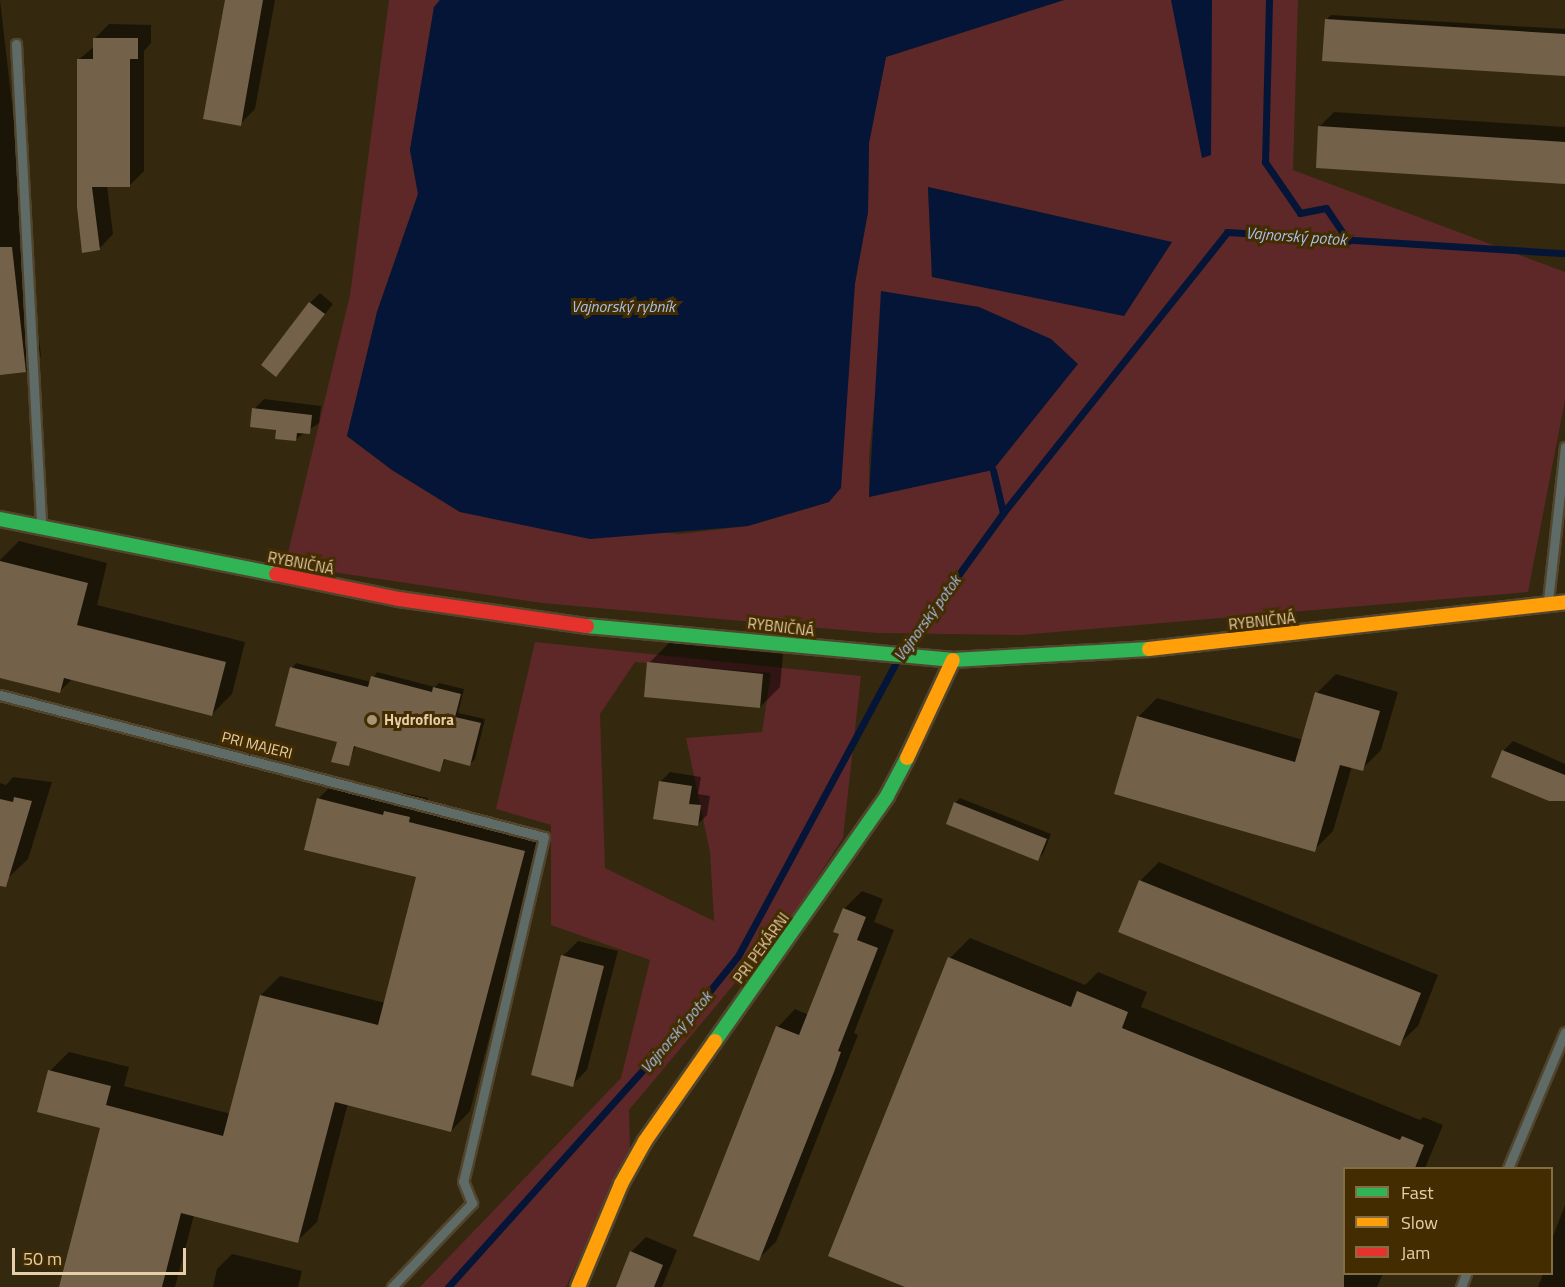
<!DOCTYPE html>
<html>
<head>
<meta charset="utf-8">
<style>
	body { margin:0 }
	#map { position:relative; width:1565px; height:1287px; overflow:hidden; background:#34280f; font-family:"Titillium Web",sans-serif }
	div>[style] { position:absolute }
	.green>* { inset:0; background:#5d2827 }
	.water>* { inset:0; background:#051537 }
	.shadow>* { inset:0; background:#0007 }
	.stream>* { height:7px; margin:-3.5px; padding:0 3.5px; transform-origin:3.5px; border-radius:3.5px; background:#051537 }
	.building>* { inset:0; background:#73614a }
	.roads { filter:drop-shadow(2px 0 #51452e) drop-shadow(-2px 0 #51452e) drop-shadow(0 2px #51452e) drop-shadow(0 -2px #51452e) }
	.lane>* { height:9px; margin:-4.5px; padding:0 4.5px; transform-origin:4.5px; border-radius:4.5px; background:#5f6b67 }
	.fast>* { height:14px; margin:-7px; padding:0 7px; transform-origin:7px; border-radius:7px; background:#30b455 }
	.slow>* { height:14px; margin:-7px; padding:0 7px; transform-origin:7px; border-radius:7px; background:#ff9f0a }
	.jam>* { height:14px; margin:-7px; padding:0 7px; transform-origin:7px; border-radius:7px; background:#e5322d }
	.dots>* { width:16px; height:16px; translate:-50% -50%; box-sizing:border-box; border:3px solid #432d00; border-radius:50% }
	span { translate:-50% -50%; white-space:nowrap; text-align:center; line-height:1.15; -webkit-text-stroke:6px #432d00; paint-order:stroke }
	.street-label { font-size:15px; color:#e5cea9 }
	.poi-label { font-size:15px; color:#e5cea9; font-weight:700 }
	.left { translate:0 -50%; text-align:left }
	.water-label { font-size:16px; color:#a6c1eb; font-style:italic }
	.legend { position:absolute; left:1343px; top:1167px; width:210px; height:108px; box-sizing:border-box; background:#432d00; border:2px solid #846d44; margin:0; padding:8px 10px; list-style:none; font-size:18px; color:#e5cea9 }
	.legend li { display:flex; align-items:center; gap:12px; height:30px }
	.legend b { width:30px; border:2px solid #846d44 }
	.scale { position:absolute; left:12px; top:1248px; width:174px; height:27px; box-sizing:border-box; border:3px solid #e5cea9; border-top:0; padding-left:8px; font-size:18px; line-height:21px; white-space:nowrap; color:#e5cea9; -webkit-text-stroke:4px #432d00; paint-order:stroke }
</style>
</head>
<body>
<div id="map">
	<div class="green">
		<div style="clip-path:polygon(evenodd,389px 0,440px 0,434px 7px,410px 150px,418px 194px,377px 312px,347px 436px,392px 470px,460px 512px,679px 534px,748px 526px,829px 502px,855px 283px,868px 212px,869px 143px,886px 57px,1064px 0,1298px 0,1293px 170px,1565px 272px,1565px 400px,1528px 592px,1020px 635px,877px 633px,542px 603px,332px 572px,287px 557px,350px 295px,389px 0,928px 187px,1171px 242px,1171px 243px,932px 277px,928px 187px,389px 0,1077px 364px,1023px 428px,933px 482px,869px 497px,869px 456px,876px 389px,1077px 364px)"></div>
		<div style="clip-path:polygon(evenodd,535px 642px,861px 676px,843px 838px,797px 909px,629px 1110px,630px 1150px,566px 1287px,420px 1287px,621px 1078px,650px 960px,551px 925px,551px 825px,496px 809px,535px 642px,635px 662px,771px 673px,762px 732px,686px 738px,710px 852px,714px 921px,605px 868px,600px 714px,635px 662px)"></div>
	</div>
	<div class="water">
		<div style="clip-path:polygon(440px 0,1064px 0,886px 57px,869px 143px,868px 212px,855px 283px,841px 488px,829px 502px,748px 526px,590px 539px,460px 512px,392px 470px,347px 436px,377px 312px,418px 194px,410px 150px,434px 7px)"></div>
		<div style="clip-path:polygon(1171px 0,1212px 0,1211px 155px,1202px 158px)"></div>
		<div style="clip-path:polygon(928px 187px,1172px 242px,1124px 316px,932px 277px)"></div>
		<div style="clip-path:polygon(881px 291px,979px 307px,1051px 339px,1078px 364px,993px 470px,869px 497px)"></div>
	</div>
	<div class="shadow">
		<div style="clip-path:polygon(0 0,41px 356px,26px 371px,0 374px)"></div>
		<div style="clip-path:polygon(226px 0,275px 0,255px 109px,240px 124px)"></div>
		<div style="clip-path:polygon(1331px 15px,1565px 29px,1565px 75px,1326px 20px)"></div>
		<div style="clip-path:polygon(109px 24px,151px 25px,151px 43px,144px 51px,144px 171px,130px 185px,107px 186px,113px 234px,99px 249px,83px 251px,78px 60px,95px 46px,95px 38px)"></div>
		<div style="clip-path:polygon(1334px 112px,1565px 127px,1565px 183px,1319px 127px)"></div>
		<div style="clip-path:polygon(320px 293px,333px 304px,276px 375px,310px 303px)"></div>
		<div style="clip-path:polygon(264px 399px,321px 406px,319px 423px,296px 439px,254px 409px)"></div>
		<div style="clip-path:polygon(19px 541px,107px 563px,97px 605px,245px 642px,232px 694px,212px 714px,72px 679px,59px 692px,0 676px,0 560px)"></div>
		<div style="clip-path:polygon(669px 643px,783px 654px,780px 687px,760px 707px,649px 663px)"></div>
		<div style="clip-path:polygon(296px 663px,371px 682px,377px 672px,435px 687px,439px 683px,464px 689px,458px 713px,485px 719px,475px 759px,470px 764px,446px 758px,440px 770px,356px 745px,348px 765px,338px 741px,292px 668px)"></div>
		<div style="clip-path:polygon(1336px 674px,1398px 692px,1381px 750px,1362px 769px,1352px 766px,1333px 831px,1314px 850px,1138px 717px,1157px 698px,1303px 740px,1317px 693px)"></div>
		<div style="clip-path:polygon(1513px 741px,1565px 764px,1565px 796px,1559px 801px,1493px 776px,1503px 751px)"></div>
		<div style="clip-path:polygon(670px 772px,701px 777px,698px 794px,710px 796px,707px 815px,697px 825px,660px 782px)"></div>
		<div style="clip-path:polygon(13px 777px,52px 782px,28px 859px,7px 879px,0 877px,0 783px,6px 785px)"></div>
		<div style="clip-path:polygon(337px 780px,401px 796px,404px 793px,428px 798px,427px 803px,543px 832px,470px 1111px,451px 1131px,348px 1103px,317px 1222px,297px 1241px,194px 1215px,175px 1287px,62px 1287px,102px 1127px,50px 1071px,69px 1052px,129px 1067px,124px 1086px,231px 1114px,261px 995px,280px 976px,385px 1003px,418px 876px,318px 799px)"></div>
		<div style="clip-path:polygon(960px 798px,1051px 834px,1043px 854px,1038px 859px,955px 803px)"></div>
		<div style="clip-path:polygon(1159px 862px,1438px 975px,1418px 1026px,1399px 1044px,1120px 932px,1140px 881px)"></div>
		<div style="clip-path:polygon(862px 891px,883px 899px,874px 922px,894px 930px,854px 1033px,858px 1035px,776px 1242px,758px 1259px,778px 1027px,795px 1009px,809px 1015px,840px 933px,844px 909px)"></div>
		<div style="clip-path:polygon(970px 938px,1085px 985px,1098px 972px,1147px 992px,1141px 1007px,1420px 1120px,1423px 1117px,1443px 1125px,1425px 1168px,1344px 1168px,1344px 1274px,1383px 1274px,1377px 1287px,909px 1287px,830px 1255px,950px 958px)"></div>
		<div style="clip-path:polygon(578px 941px,618px 951px,587px 1070px,572px 1085px,563px 956px)"></div>
		<div style="clip-path:polygon(1565px 1205px,1565px 1287px,1538px 1287px,1543px 1274px,1552px 1274px,1552px 1239px)"></div>
		<div style="clip-path:polygon(646px 1237px,677px 1250px,662px 1287px,617px 1287px,631px 1252px)"></div>
		<div style="clip-path:polygon(232px 1254px,302px 1271px,298px 1287px,213px 1287px,217px 1269px)"></div>
	</div>
	<div class="stream">
		<div style="left:1269px;top:0;width:162px;rotate:91.4deg"></div>
		<div style="left:1265px;top:162px;width:62px;rotate:55.5deg"></div>
		<div style="left:1300px;top:213px;width:26px;rotate:-11deg"></div>
		<div style="left:1326px;top:208px;width:40px;rotate:56deg"></div>
		<div style="left:993px;top:470px;width:44px;rotate:76.9deg"></div>
		<div style="left:904px;top:650px;width:169px;rotate:-54.1deg"></div>
		<div style="left:1003px;top:513px;width:359px;rotate:-51.4deg"></div>
		<div style="left:1227px;top:232px;width:339px;rotate:3.6deg"></div>
		<div style="left:448px;top:1287px;width:332px;rotate:-48.1deg"></div>
		<div style="left:670px;top:1040px;width:108px;rotate:-51deg"></div>
		<div style="left:738px;top:956px;width:334px;rotate:-61.7deg"></div>
	</div>
	<div class="building">
		<div style="clip-path:polygon(225px 0,263px 0,241px 126px,203px 119px)"></div>
		<div style="clip-path:polygon(1325px 19px,1565px 34px,1565px 76px,1322px 61px)"></div>
		<div style="clip-path:polygon(93px 38px,138px 38px,138px 59px,130px 59px,130px 187px,92px 187px,100px 250px,82px 253px,77px 207px,77px 59px,93px 59px)"></div>
		<div style="clip-path:polygon(1318px 126px,1565px 142px,1565px 184px,1316px 168px)"></div>
		<div style="clip-path:polygon(0 247px,12px 247px,26px 372px,0 375px)"></div>
		<div style="clip-path:polygon(309px 302px,325px 314px,276px 377px,261px 365px)"></div>
		<div style="clip-path:polygon(252px 408px,312px 415px,310px 434px,297px 433px,296px 441px,275px 439px,276px 430px,250px 427px)"></div>
		<div style="clip-path:polygon(0 561px,88px 583px,77px 625px,226px 662px,212px 716px,64px 678px,60px 693px,0 678px)"></div>
		<div style="clip-path:polygon(647px 662px,763px 674px,760px 708px,644px 697px)"></div>
		<div style="clip-path:polygon(290px 667px,368px 687px,371px 676px,432px 692px,433px 687px,461px 694px,455px 717px,481px 723px,470px 766px,444px 759px,440px 772px,354px 746px,349px 766px,331px 762px,337px 742px,275px 726px)"></div>
		<div style="clip-path:polygon(1315px 692px,1380px 711px,1363px 771px,1340px 765px,1315px 852px,1114px 794px,1137px 716px,1295px 762px)"></div>
		<div style="clip-path:polygon(1502px 750px,1565px 775px,1565px 801px,1549px 801px,1491px 777px)"></div>
		<div style="clip-path:polygon(659px 781px,692px 786px,689px 804px,701px 805px,698px 826px,653px 819px)"></div>
		<div style="clip-path:polygon(14px 797px,32px 801px,6px 887px,0 886px,0 799px,13px 802px)"></div>
		<div style="clip-path:polygon(317px 798px,383px 815px,384px 811px,410px 817px,409px 822px,525px 851px,451px 1132px,335px 1102px,298px 1243px,181px 1213px,162px 1287px,59px 1287px,100px 1128px,37px 1112px,48px 1070px,111px 1086px,106px 1105px,223px 1136px,260px 995px,378px 1025px,416px 877px,304px 850px)"></div>
		<div style="clip-path:polygon(954px 802px,1047px 839px,1038px 861px,946px 824px)"></div>
		<div style="clip-path:polygon(1139px 880px,1421px 993px,1400px 1046px,1118px 932px)"></div>
		<div style="clip-path:polygon(843px 908px,866px 917px,857px 940px,878px 948px,838px 1051px,841px 1052px,834px 1072px,759px 1261px,693px 1236px,776px 1026px,799px 1035px,839px 934px,833px 932px)"></div>
		<div style="clip-path:polygon(561px 955px,604px 966px,573px 1087px,531px 1075px)"></div>
		<div style="clip-path:polygon(948px 957px,1071px 1007px,1077px 991px,1128px 1012px,1122px 1028px,1400px 1140px,1402px 1136px,1424px 1145px,1415px 1168px,1344px 1168px,1344px 1287px,905px 1287px,828px 1256px)"></div>
		<div style="clip-path:polygon(630px 1251px,663px 1265px,654px 1287px,616px 1287px)"></div>
	</div>
	<div class="roads">
		<div class="lane">
			<div style="left:16px;top:44px;width:481px;rotate:87deg"></div>
			<div style="left:1548px;top:601px;width:155px;rotate:-83.7deg"></div>
			<div style="left:0;top:695px;width:562px;rotate:14.63deg"></div>
			<div style="left:544px;top:837px;width:353px;rotate:103.2deg"></div>
			<div style="left:463px;top:1181px;width:24px;rotate:68deg"></div>
			<div style="left:472px;top:1203px;width:116px;rotate:133.6deg"></div>
			<div style="left:1508px;top:1168px;width:147px;rotate:-67.3deg"></div>
			<div style="left:1461px;top:1287px;width:14px;rotate:-69deg"></div>
		</div>
		<div class="fast">
			<div style="left:0;top:519px;width:281px;rotate:11.3deg"></div>
			<div style="left:587px;top:626px;width:368px;rotate:5.3deg"></div>
			<div style="left:953px;top:660px;width:196px;rotate:-3.2deg"></div>
			<div style="left:715px;top:1041px;width:299px;rotate:-54.9deg"></div>
			<div style="left:887px;top:796px;width:43px;rotate:-62.2deg"></div>
		</div>
		<div class="slow">
			<div style="left:1149px;top:649px;width:419px;rotate:-6.4deg"></div>
			<div style="left:907px;top:758px;width:108px;rotate:-64.9deg"></div>
			<div style="left:578px;top:1287px;width:112px;rotate:-67.3deg"></div>
			<div style="left:621px;top:1184px;width:49px;rotate:-60.8deg"></div>
			<div style="left:645px;top:1141px;width:122px;rotate:-55deg"></div>
		</div>
		<div class="jam">
			<div style="left:276px;top:574px;width:126px;rotate:11.5deg"></div>
			<div style="left:399px;top:599px;width:190px;rotate:8.2deg"></div>
		</div>
	</div>
	<div class="dots">
		<div style="left:372px;top:720px;background:#a79473"></div>
	</div>
	<div class="street-label">
		<span style="left:301px;top:563px;rotate:11deg">RYBNIČNÁ</span>
		<span style="left:1262px;top:621px;rotate:-6deg">RYBNIČNÁ</span>
		<span style="left:781px;top:627px;rotate:7deg">RYBNIČNÁ</span>
		<span style="left:257px;top:745px;rotate:14deg">PRI MAJERI</span>
		<span style="left:761px;top:948px;rotate:-54deg">PRI PEKÁRNI</span>
	</div>
	<div class="poi-label">
		<span class="left" style="left:384px;top:720px">Hydroflora</span>
	</div>
	<div class="water-label">
		<span style="left:1296px;top:236px;rotate:4deg">Vajnorský potok</span>
		<span style="left:623px;top:306px">Vajnorský rybník</span>
		<span style="left:927px;top:618px;rotate:-54deg">Vajnorský potok</span>
		<span style="left:676px;top:1032px;rotate:-50deg">Vajnorský potok</span>
	</div>
	<ul class="legend">
	<li><b style="height:8px;background:#30b455"></b>Fast</li>
	<li><b style="height:8px;background:#ff9f0a"></b>Slow</li>
	<li><b style="height:8px;background:#e5322d"></b>Jam</li>
	</ul>
	<div class="scale">50 m</div>
</div>
</body>
</html>
